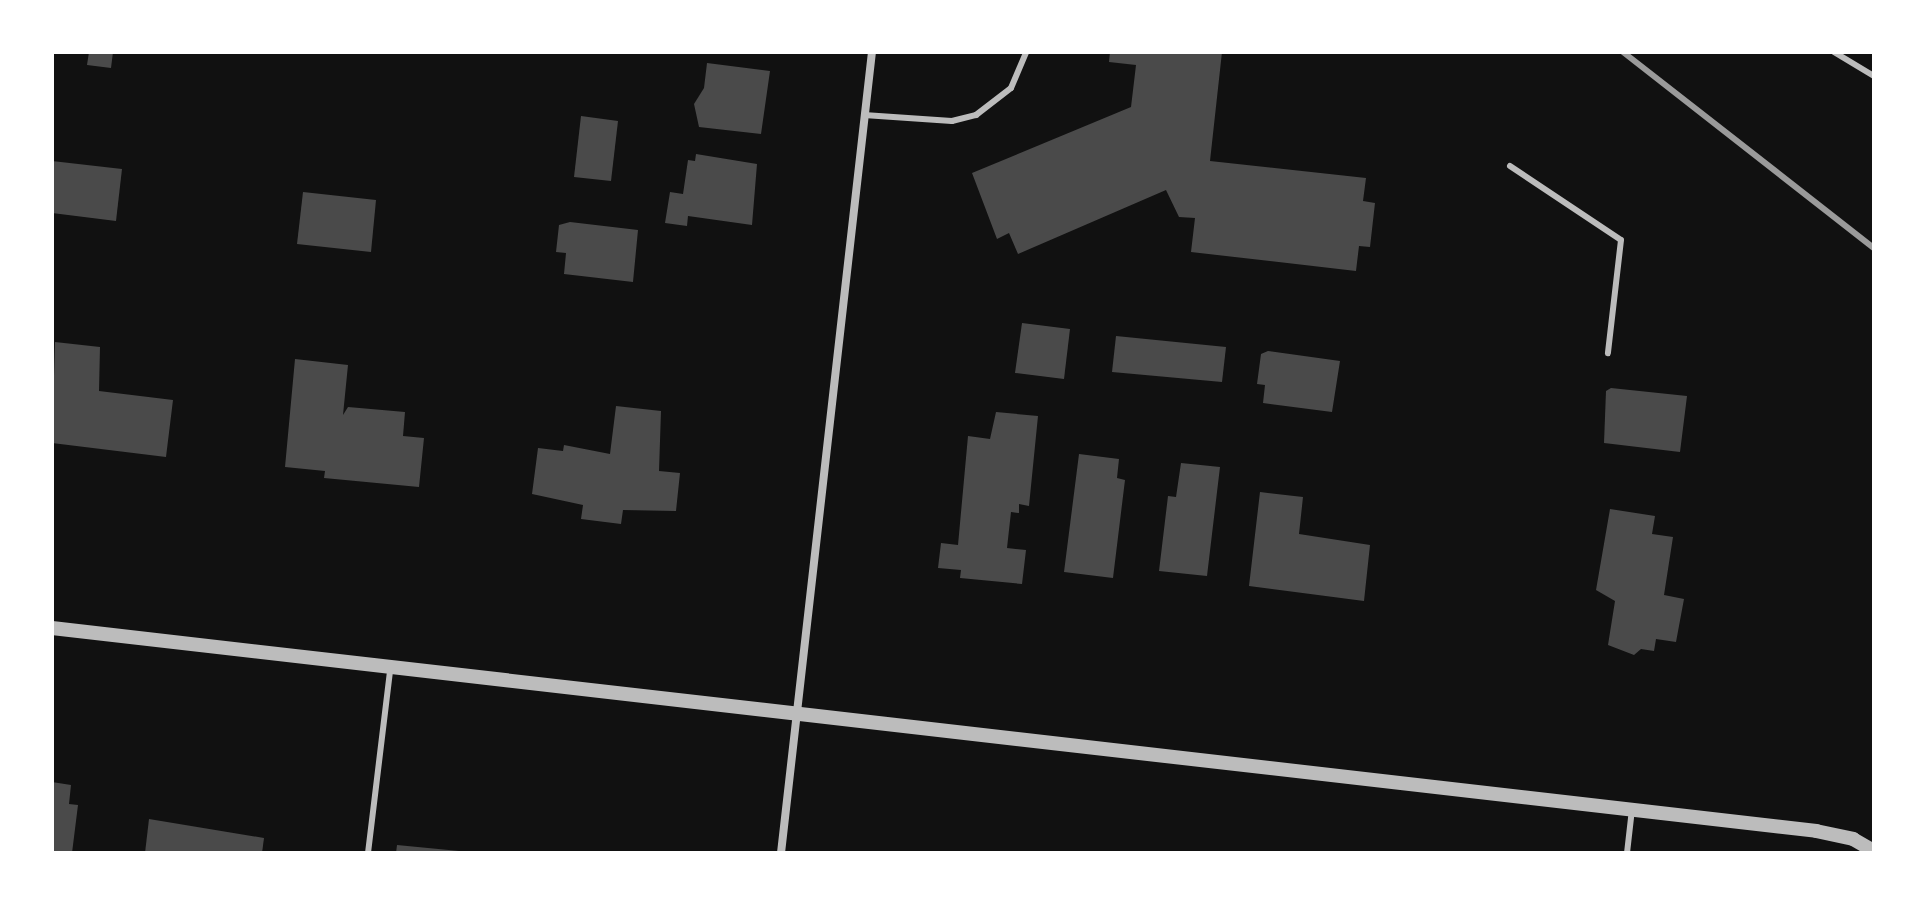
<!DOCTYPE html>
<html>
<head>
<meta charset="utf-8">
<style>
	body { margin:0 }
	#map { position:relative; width:1926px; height:905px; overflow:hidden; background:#111; font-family:"Sofia Sans Condensed",sans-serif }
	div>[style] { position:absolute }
	.building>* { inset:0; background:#4a4a4a }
	.service>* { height:6px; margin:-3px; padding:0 3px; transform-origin:3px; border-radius:3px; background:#bcbcbc }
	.minor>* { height:8px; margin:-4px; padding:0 4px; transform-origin:4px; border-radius:4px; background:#bcbcbc }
	.tertiary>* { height:14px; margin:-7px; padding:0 7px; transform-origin:7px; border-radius:7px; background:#bcbcbc }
	.rail>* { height:6px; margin:-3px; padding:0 3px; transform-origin:3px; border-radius:3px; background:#9a9a9a }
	span { translate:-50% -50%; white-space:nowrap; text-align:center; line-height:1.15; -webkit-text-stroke:6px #fff; paint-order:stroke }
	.frame { position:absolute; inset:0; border:54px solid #fff; pointer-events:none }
</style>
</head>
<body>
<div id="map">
	<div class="building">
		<div style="clip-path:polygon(89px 52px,113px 52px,111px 68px,87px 65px)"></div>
		<div style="clip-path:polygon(1110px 52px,1222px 52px,1210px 161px,1366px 178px,1363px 201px,1375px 203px,1370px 247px,1359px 246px,1356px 271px,1191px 252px,1195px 218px,1179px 217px,1166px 190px,1018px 254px,1009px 233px,997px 239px,972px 173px,1131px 107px,1136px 65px,1109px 62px)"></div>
		<div style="clip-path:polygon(707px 63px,770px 71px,761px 134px,699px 127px,694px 104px,704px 88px)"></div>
		<div style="clip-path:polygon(581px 116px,618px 121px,611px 181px,574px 177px)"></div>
		<div style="clip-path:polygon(696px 154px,757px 164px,752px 225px,688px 216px,687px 226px,665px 223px,670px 192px,683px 194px,688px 160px,695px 161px)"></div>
		<div style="clip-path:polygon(52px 161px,122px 169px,116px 221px,52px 213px)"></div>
		<div style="clip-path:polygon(303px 192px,376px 200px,371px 252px,297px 244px)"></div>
		<div style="clip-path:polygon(570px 222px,638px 230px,633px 282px,564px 274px,566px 253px,556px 252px,559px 225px)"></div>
		<div style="clip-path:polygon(1022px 323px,1070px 329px,1064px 379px,1015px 373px)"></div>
		<div style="clip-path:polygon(1116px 336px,1226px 347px,1222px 382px,1112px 372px)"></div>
		<div style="clip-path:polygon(55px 342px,100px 347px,99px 391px,173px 400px,166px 457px,52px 443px)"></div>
		<div style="clip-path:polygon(1268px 351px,1340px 361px,1332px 412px,1263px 403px,1265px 385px,1257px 384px,1261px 354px)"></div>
		<div style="clip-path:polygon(295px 359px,348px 365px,343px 415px,348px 407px,405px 412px,403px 436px,424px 438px,419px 487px,324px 478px,325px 471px,285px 467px)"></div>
		<div style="clip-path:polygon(1611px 388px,1687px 396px,1680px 452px,1604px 443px,1606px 391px)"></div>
		<div style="clip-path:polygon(616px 406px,661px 411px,659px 471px,680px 473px,676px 511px,623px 510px,621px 524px,581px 519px,583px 505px,532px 494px,538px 448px,563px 451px,564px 445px,610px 454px)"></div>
		<div style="clip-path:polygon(996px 412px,1038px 416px,1029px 506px,1019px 504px,1019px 513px,1011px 512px,1007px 548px,1026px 550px,1022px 584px,960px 578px,961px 570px,938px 568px,941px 543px,958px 545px,968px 436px,990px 439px)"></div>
		<div style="clip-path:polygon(1079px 454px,1119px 459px,1117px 478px,1125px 480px,1113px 578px,1064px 572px)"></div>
		<div style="clip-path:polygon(1181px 463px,1220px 467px,1207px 576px,1159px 571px,1168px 496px,1176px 497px)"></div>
		<div style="clip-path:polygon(1260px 492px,1303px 497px,1299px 534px,1370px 545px,1364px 601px,1249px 586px)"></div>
		<div style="clip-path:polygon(1610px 509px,1655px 516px,1652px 534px,1673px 537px,1664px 595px,1684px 599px,1676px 642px,1656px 639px,1654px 651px,1641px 649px,1634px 655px,1608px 645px,1615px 601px,1596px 590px)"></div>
		<div style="clip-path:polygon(52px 782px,71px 785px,69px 804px,78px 805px,72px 853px,52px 853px)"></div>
		<div style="clip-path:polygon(149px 819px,264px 838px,262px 853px,145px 853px)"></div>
		<div style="clip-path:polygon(397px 845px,459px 851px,459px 853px,396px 853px)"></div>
	</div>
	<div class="service">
		<div style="left:1834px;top:52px;width:47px;rotate:31deg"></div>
		<div style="left:864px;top:115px;width:88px;rotate:3.9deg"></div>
		<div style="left:952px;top:121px;width:25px;rotate:-14deg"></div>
		<div style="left:976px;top:115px;width:44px;rotate:-37.6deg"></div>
		<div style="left:1011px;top:88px;width:39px;rotate:-67deg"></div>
		<div style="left:1510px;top:166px;width:133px;rotate:33.7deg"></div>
		<div style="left:1621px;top:240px;width:114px;rotate:96.6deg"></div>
		<div style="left:368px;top:853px;width:184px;rotate:-83.1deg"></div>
		<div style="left:1627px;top:853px;width:44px;rotate:-83.5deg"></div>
	</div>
	<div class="minor">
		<div style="left:781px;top:853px;width:806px;rotate:-83.52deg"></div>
	</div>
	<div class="tertiary">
		<div style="left:52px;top:628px;width:1776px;rotate:6.56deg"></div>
		<div style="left:1816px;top:831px;width:38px;rotate:12deg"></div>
		<div style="left:1853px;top:839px;width:24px;rotate:30deg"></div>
	</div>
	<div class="rail">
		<div style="left:1623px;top:52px;width:318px;rotate:38deg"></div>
	</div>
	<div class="frame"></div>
</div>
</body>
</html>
